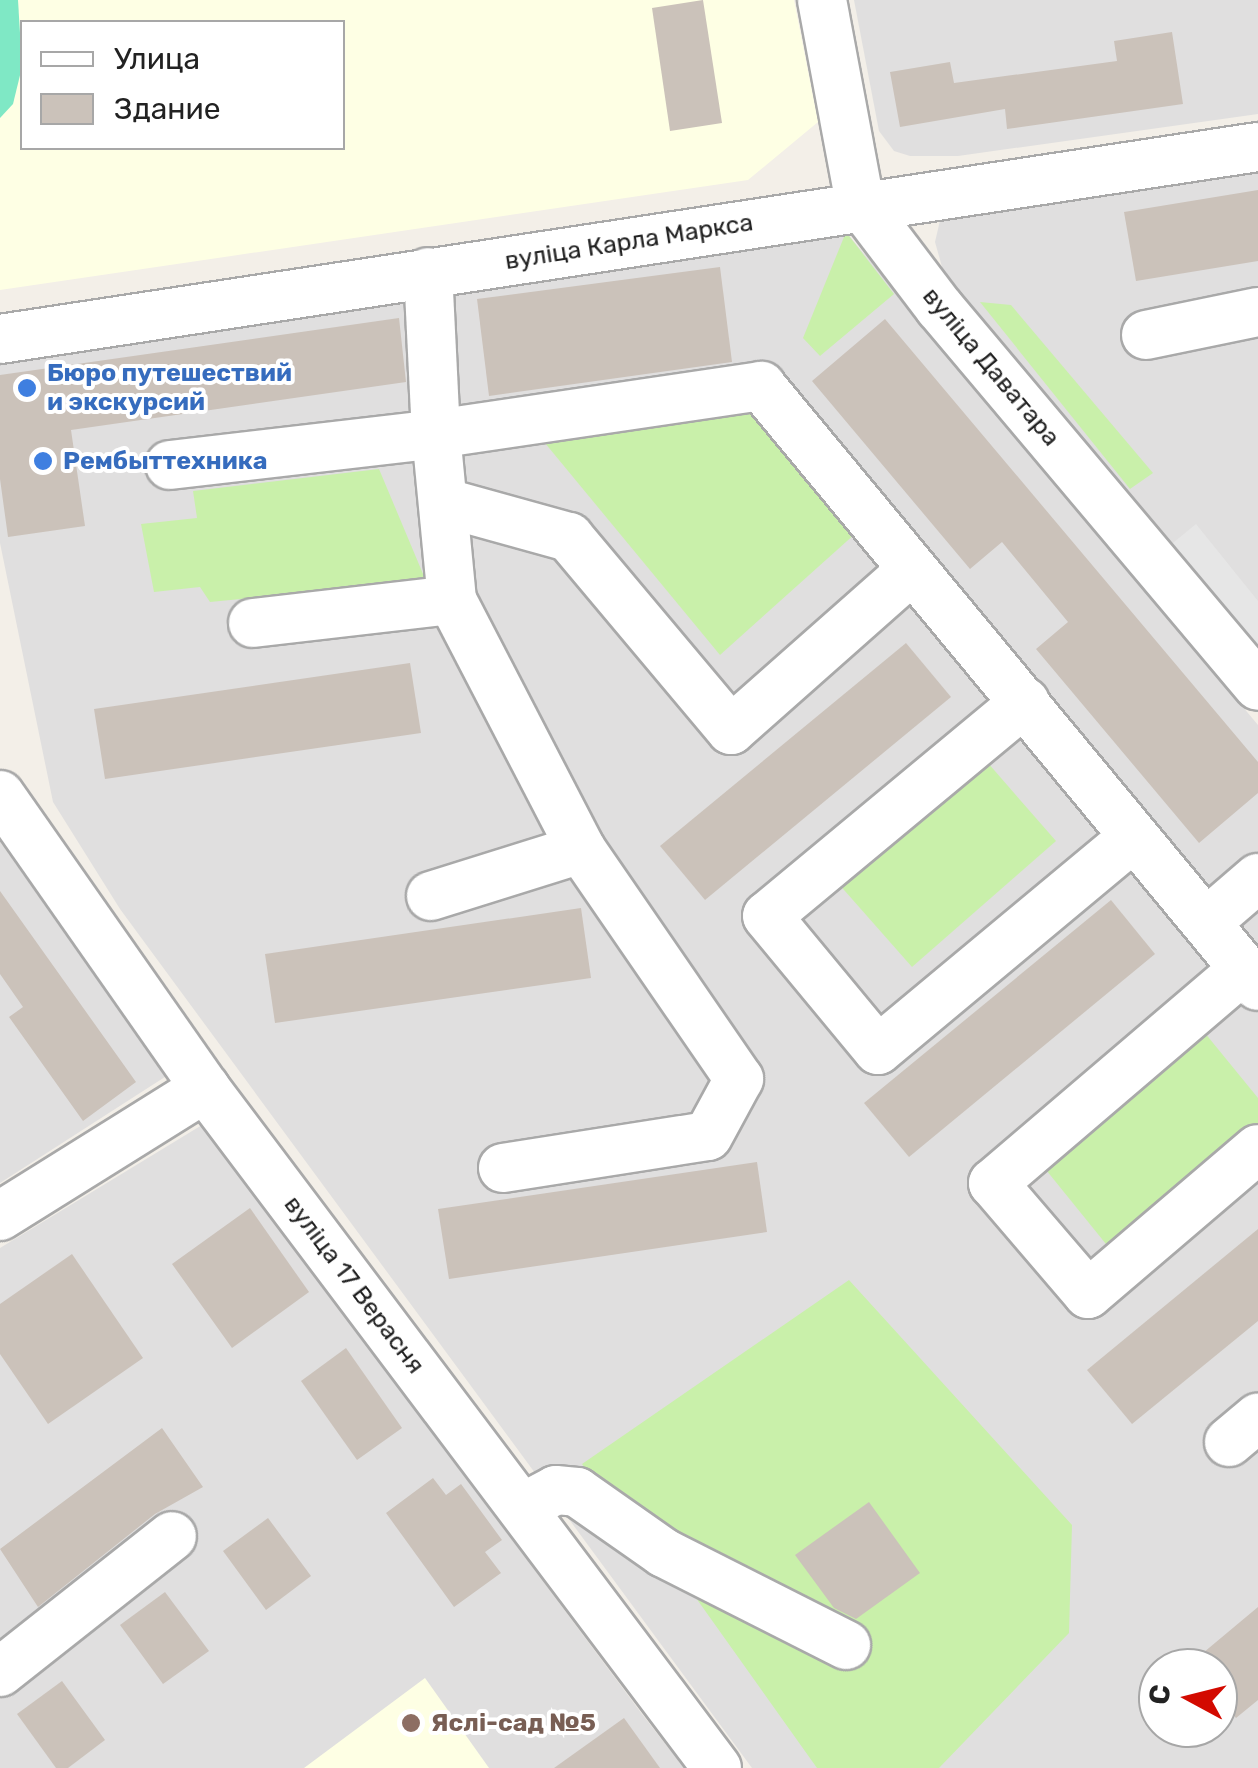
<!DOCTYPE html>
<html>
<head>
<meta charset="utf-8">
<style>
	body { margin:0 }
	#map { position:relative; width:1258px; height:1768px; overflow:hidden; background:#f3efe8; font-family:Rubik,sans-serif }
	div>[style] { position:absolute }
	.residential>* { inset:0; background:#e0dfdf }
	.education>* { inset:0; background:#feffe4 }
	.grass>* { inset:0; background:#c9f0aa }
	.pitch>* { inset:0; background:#7fe8c5 }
	.parking>* { inset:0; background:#e6e6e6 }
	.building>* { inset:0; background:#cbc2ba }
	.roads { filter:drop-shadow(2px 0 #a9a9a9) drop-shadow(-2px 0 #a9a9a9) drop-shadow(0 2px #a9a9a9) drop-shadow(0 -2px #a9a9a9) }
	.minor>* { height:48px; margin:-24px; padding:0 24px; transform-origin:24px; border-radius:24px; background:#fff }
	.dots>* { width:28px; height:28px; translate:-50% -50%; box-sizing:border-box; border:5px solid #fff; border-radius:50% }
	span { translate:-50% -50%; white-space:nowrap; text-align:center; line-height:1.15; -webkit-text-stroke:8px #fff; paint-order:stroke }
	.street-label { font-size:25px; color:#222 }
	.shop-label { font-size:25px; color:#366cbe; font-weight:700 }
	.left { translate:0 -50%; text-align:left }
	.education-label { font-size:25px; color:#785e54; font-weight:700 }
	.legend { position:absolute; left:20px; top:20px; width:325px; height:130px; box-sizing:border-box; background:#fff; border:2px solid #a7a7a7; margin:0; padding:12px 18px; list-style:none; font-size:30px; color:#222 }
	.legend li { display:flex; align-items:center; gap:20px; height:50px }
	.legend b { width:50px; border:2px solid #a7a7a7 }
	.north { position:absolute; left:1138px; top:1648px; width:100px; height:100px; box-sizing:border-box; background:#fff; border:2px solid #a7a7a7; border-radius:50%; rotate:277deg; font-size:28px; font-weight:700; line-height:40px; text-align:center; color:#222 }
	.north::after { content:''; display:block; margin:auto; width:35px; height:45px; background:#d30a00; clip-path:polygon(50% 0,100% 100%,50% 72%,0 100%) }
</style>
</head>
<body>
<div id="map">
	<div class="residential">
		<div style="clip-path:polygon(854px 0,1258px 0,1258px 114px,958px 156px,910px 156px,894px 151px,879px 131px)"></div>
		<div style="clip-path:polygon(1258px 158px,1258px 659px,948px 288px,935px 242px,942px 212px)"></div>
		<div style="clip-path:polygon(evenodd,846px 232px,1258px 725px,1258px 1768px,752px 1768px,120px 909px,53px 802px,0 543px,0 355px,846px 232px,1158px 1668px,1218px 1668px,1218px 1728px,1158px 1728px,1158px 1668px)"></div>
		<div style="clip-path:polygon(0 842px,168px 1075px,0 1183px)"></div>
		<div style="clip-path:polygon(202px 1125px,642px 1714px,684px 1768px,0 1768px,0 1248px)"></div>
	</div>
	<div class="education">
		<div style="clip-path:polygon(evenodd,0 0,794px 0,818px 122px,748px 180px,0 290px,0 0,22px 22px,342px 22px,342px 148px,22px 148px,22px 22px)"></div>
		<div style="clip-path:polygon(425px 1678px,489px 1768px,304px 1768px)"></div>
	</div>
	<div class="grass">
		<div style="clip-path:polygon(846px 232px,894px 294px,820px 356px,803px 338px)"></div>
		<div style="clip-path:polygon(980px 302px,1011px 305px,1153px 473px,1130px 489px)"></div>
		<div style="clip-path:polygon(754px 410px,856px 533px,720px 655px,540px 437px)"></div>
		<div style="clip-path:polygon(379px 469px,426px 581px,210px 602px,200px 587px,154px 592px,141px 524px,197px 518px,193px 491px)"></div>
		<div style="clip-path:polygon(981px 755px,1056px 841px,912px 967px,837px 882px)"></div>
		<div style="clip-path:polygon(1200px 1027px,1258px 1098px,1258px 1127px,1110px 1249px,1038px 1160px)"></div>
		<div style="clip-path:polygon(849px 1280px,1072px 1525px,1069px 1633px,939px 1768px,817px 1768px,664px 1553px,616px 1509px,582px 1464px)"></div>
	</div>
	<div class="pitch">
		<div style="clip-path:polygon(0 0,18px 0,22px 67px,13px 104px,0 118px)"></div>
	</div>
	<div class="parking">
		<div style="clip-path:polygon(1196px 524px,1258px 601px,1258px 658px,1168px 547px)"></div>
	</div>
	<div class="building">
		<div style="clip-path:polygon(703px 0,722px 123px,670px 131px,652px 8px)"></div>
		<div style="clip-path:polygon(1172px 32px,1183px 104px,1007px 129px,1005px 109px,900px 127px,890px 72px,950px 62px,954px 83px,1117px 61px,1114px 41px)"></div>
		<div style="clip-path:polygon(1258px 190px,1258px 261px,1136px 281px,1124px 212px)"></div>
		<div style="clip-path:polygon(720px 267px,732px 362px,489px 396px,477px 299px)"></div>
		<div style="clip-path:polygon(399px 318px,406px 382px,71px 430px,85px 526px,8px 537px,0 479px,0 375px)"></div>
		<div style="clip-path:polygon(885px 319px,1258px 762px,1258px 793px,1199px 843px,1036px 649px,1068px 622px,1002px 542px,970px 569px,812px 381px)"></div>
		<div style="clip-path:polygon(906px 643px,951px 697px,705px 900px,660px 846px)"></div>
		<div style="clip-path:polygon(410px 663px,421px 733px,105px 779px,94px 709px)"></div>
		<div style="clip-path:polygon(0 891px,136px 1082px,83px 1121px,9px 1017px,23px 1007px,0 974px)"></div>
		<div style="clip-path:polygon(1111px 900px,1155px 954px,909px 1157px,864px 1103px)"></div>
		<div style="clip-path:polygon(581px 908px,591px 978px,275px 1023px,265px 954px)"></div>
		<div style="clip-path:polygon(757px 1162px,767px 1232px,449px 1279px,438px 1209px)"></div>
		<div style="clip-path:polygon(250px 1208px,309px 1292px,232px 1348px,172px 1264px)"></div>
		<div style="clip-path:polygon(1258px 1229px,1258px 1321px,1132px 1424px,1087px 1370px)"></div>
		<div style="clip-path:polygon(72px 1254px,143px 1358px,48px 1424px,0 1354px,0 1304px)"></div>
		<div style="clip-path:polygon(346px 1348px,402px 1428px,357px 1460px,301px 1381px)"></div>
		<div style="clip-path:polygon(162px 1428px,203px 1487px,155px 1514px,38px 1607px,0 1549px)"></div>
		<div style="clip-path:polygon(433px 1478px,446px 1495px,461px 1484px,502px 1540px,485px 1552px,501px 1573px,454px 1607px,386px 1513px)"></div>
		<div style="clip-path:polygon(869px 1502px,920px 1573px,856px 1619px,834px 1608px,795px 1555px)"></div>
		<div style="clip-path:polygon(268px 1518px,311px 1576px,266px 1610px,223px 1551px)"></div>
		<div style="clip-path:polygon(165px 1592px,209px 1651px,163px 1684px,120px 1625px)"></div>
		<div style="clip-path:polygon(1258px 1607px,1258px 1700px,1236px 1718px,1218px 1697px,1218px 1668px,1185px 1668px)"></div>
		<div style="clip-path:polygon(62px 1681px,105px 1740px,68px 1768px,56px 1768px,17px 1714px)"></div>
		<div style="clip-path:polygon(624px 1718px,660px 1768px,554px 1768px)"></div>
	</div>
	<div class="roads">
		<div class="minor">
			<div style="left:822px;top:0;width:207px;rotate:79.4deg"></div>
			<div style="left:860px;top:203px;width:131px;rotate:52.8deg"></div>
			<div style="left:939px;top:307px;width:495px;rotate:49.9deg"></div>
			<div style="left:1146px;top:335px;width:114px;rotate:-11.6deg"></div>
			<div style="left:0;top:339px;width:1273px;rotate:-8.68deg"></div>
			<div style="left:170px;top:465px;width:268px;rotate:-6.6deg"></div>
			<div style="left:436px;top:434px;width:162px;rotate:-92.8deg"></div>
			<div style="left:446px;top:503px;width:128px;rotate:15.5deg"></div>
			<div style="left:569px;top:537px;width:252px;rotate:50deg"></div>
			<div style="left:731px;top:730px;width:242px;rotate:-41.5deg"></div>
			<div style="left:253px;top:623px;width:200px;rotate:-6.6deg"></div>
			<div style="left:1025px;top:702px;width:335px;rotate:140.3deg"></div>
			<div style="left:767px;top:916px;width:174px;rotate:50.4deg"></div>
			<div style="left:878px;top:1050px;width:333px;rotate:-39.8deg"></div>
			<div style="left:0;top:795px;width:358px;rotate:55deg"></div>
			<div style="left:205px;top:1088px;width:851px;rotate:53.02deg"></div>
			<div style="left:431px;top:896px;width:157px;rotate:-17.4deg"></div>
			<div style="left:1208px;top:921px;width:66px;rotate:-40.7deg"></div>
			<div style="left:1244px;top:969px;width:330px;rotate:139.5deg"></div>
			<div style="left:993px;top:1183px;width:146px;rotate:49.4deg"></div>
			<div style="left:1088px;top:1294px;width:223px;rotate:-40.5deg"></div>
			<div style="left:503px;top:1168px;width:207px;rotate:-8.9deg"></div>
			<div style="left:708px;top:1136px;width:65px;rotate:-61.5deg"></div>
			<div style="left:739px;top:1079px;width:279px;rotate:-124.5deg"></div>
			<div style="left:581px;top:849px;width:280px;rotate:-117.4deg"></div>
			<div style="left:452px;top:600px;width:167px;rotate:-95.5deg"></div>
			<div style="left:436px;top:434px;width:329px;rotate:-8.4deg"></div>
			<div style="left:761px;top:386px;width:779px;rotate:50.36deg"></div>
			<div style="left:0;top:1216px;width:242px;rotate:-32deg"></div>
			<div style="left:1229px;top:1442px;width:38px;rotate:-40deg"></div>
			<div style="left:522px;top:1508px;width:38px;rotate:-28deg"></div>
			<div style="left:556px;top:1490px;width:21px;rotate:5deg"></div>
			<div style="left:577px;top:1492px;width:106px;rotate:35deg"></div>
			<div style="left:664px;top:1553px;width:204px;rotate:26.8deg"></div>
			<div style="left:0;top:1672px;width:219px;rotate:-38.3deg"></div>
		</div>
	</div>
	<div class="dots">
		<div style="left:27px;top:388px;background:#3f7fe0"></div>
		<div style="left:43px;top:461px;background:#3f7fe0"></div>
		<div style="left:411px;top:1723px;background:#8d6e63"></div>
	</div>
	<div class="street-label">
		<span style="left:629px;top:242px;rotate:-9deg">вуліца Карла Маркса</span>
		<span style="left:991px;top:367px;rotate:50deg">вуліца Даватара</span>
		<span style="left:354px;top:1285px;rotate:53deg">вуліца 17 Верасня</span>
	</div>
	<div class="shop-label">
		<span class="left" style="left:47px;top:388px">Бюро путешествий<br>и экскурсий</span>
		<span class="left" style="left:63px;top:461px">Рембыттехника</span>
	</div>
	<div class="education-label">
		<span class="left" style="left:431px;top:1723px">Яслі-сад №5</span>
	</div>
	<ul class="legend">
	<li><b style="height:12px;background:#fff"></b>Улица</li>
	<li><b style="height:28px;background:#cbc2ba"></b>Здание</li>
	</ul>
	<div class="north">С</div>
</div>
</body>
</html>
